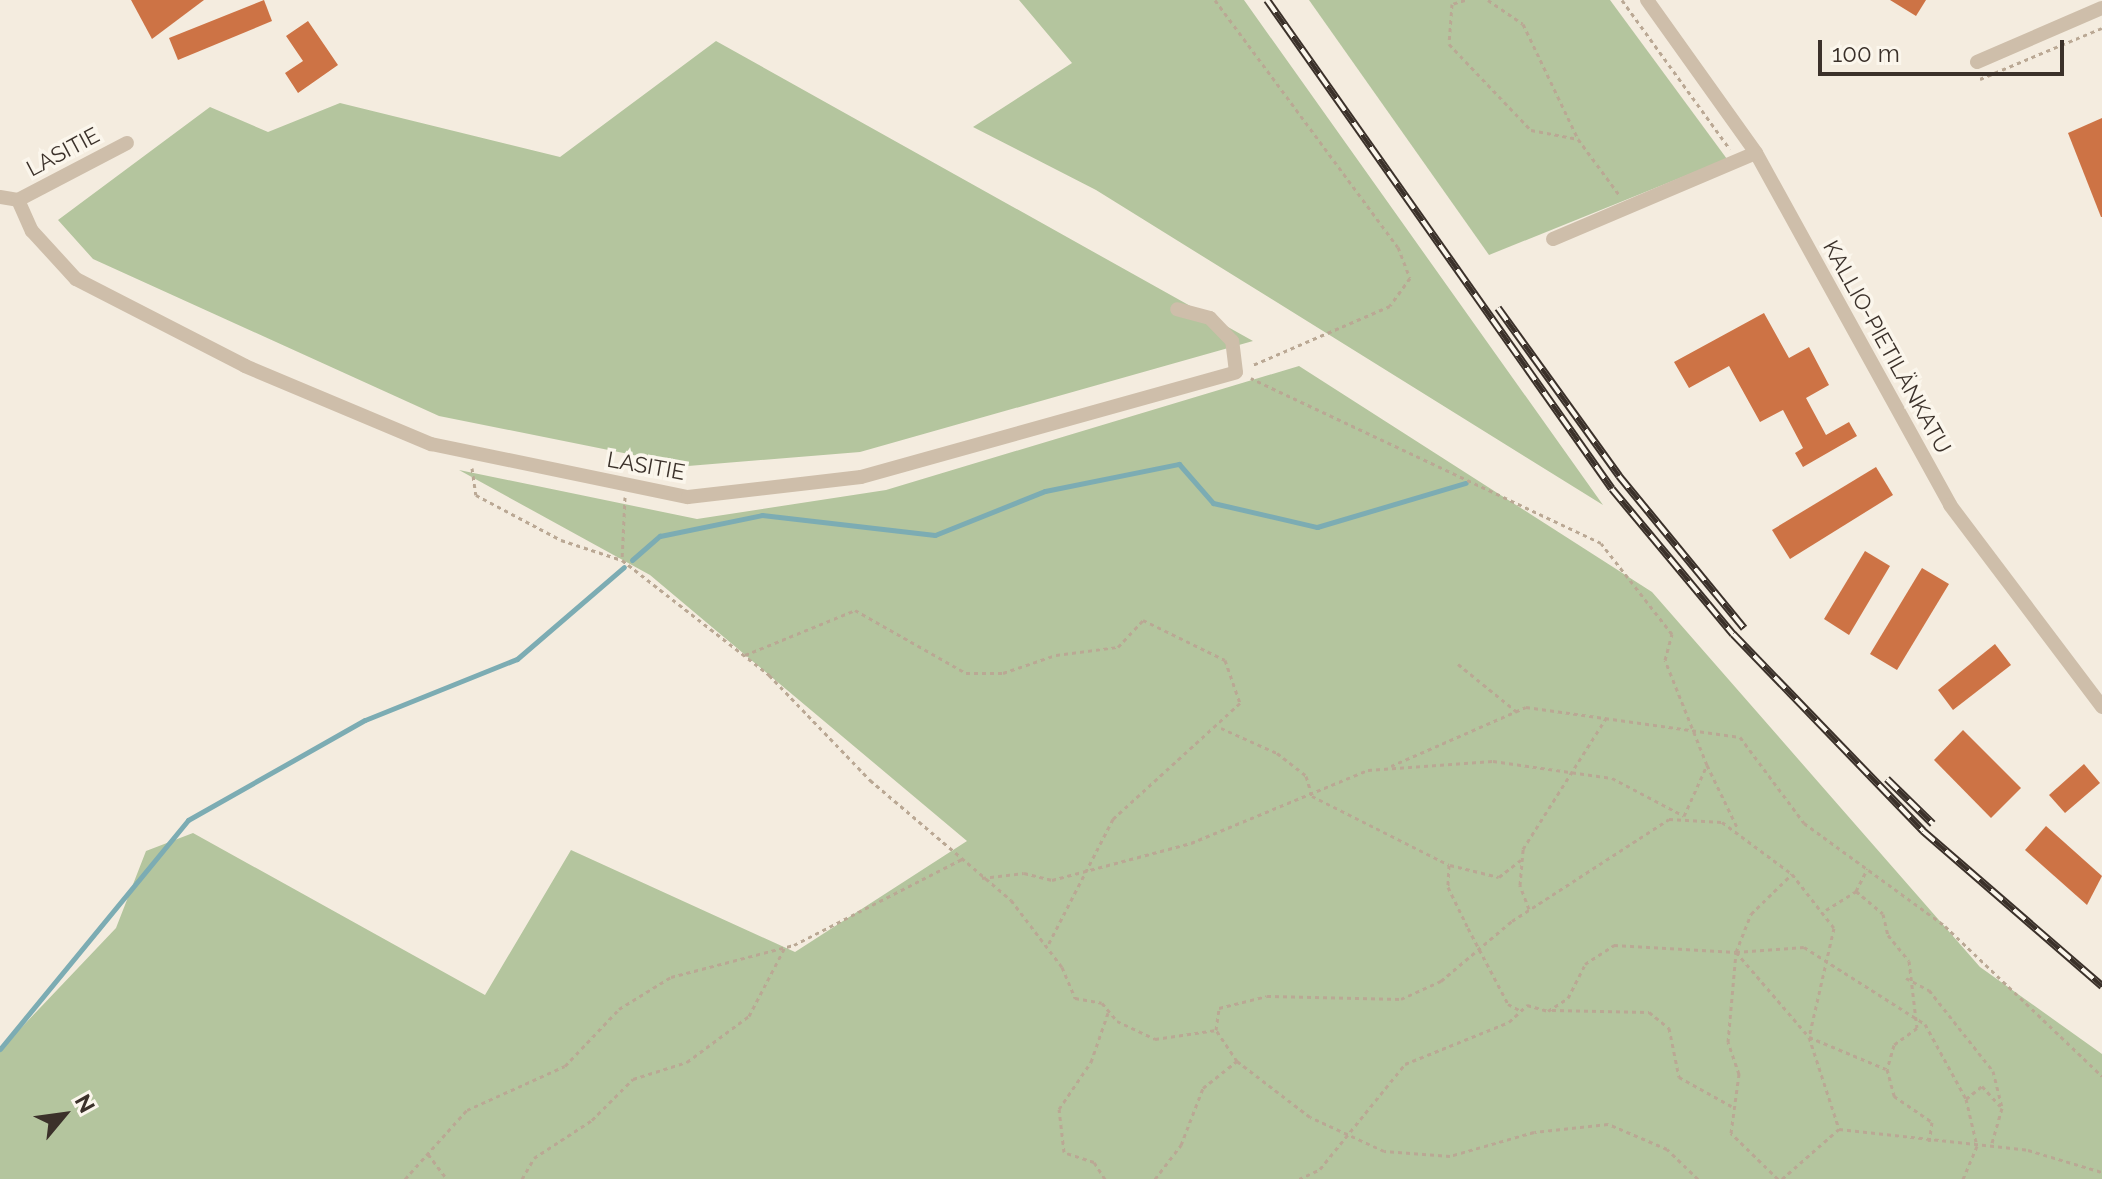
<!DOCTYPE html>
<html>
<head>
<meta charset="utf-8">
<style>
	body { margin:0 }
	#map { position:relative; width:2102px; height:1179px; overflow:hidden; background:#f4ecdf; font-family:Raleway,sans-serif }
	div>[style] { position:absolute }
	.green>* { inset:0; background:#b4c59e }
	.stream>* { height:5px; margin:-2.5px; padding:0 2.5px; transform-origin:2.5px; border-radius:2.5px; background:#7cacb3 }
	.building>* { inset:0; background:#cd7345 }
	.path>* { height:3px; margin-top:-1.5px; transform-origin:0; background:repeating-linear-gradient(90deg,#baa894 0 4px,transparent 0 8px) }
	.street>* { height:14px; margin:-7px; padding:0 7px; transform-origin:7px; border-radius:7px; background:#cebeaa }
	.rail>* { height:8px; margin-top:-4px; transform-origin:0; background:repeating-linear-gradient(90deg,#fbf6ec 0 15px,#3b312a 0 30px); box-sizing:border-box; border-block:2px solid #3b312a }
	span { translate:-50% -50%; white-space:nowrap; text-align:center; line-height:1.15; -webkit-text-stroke:7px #fbf6ec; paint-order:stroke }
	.street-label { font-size:22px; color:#3b312a }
	.north { position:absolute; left:24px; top:1075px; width:80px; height:80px; -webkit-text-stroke:6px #fbf6ec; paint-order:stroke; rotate:61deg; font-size:22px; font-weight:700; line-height:32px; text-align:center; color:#3b312a }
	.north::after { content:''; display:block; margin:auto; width:28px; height:36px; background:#3b312a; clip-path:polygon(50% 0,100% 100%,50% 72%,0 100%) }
	.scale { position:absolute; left:1818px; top:40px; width:246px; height:36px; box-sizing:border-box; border:4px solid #3b312a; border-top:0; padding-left:10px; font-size:24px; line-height:28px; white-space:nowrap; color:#3b312a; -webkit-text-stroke:6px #fbf6ec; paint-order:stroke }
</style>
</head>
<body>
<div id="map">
	<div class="green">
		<div style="clip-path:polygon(1019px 0,1244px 0,1603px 505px,1096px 190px,973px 127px,1072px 63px)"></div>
		<div style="clip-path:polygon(1309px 0,1610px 0,1727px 159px,1489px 255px)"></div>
		<div style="clip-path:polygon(716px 41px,1253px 341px,860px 452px,688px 466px,439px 416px,93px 259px,58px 220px,210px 107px,268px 132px,340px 103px,560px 157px)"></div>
		<div style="clip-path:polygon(1299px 366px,1652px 592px,1980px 967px,2102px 1054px,2102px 1179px,0 1179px,0 1050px,116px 928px,146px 851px,193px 833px,485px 995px,571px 850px,795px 952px,967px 841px,650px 575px,459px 470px,697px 519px,886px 490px)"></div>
	</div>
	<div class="stream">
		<div style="left:632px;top:560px;width:37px;rotate:-41deg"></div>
		<div style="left:660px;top:536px;width:104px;rotate:-11.6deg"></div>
		<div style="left:762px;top:515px;width:174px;rotate:6.6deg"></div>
		<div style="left:935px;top:535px;width:118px;rotate:-21.8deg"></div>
		<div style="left:1045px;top:491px;width:137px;rotate:-11.4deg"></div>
		<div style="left:1179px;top:464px;width:52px;rotate:48.9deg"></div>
		<div style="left:1213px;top:503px;width:107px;rotate:13deg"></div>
		<div style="left:1317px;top:527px;width:155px;rotate:-16.5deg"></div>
		<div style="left:0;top:1049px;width:296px;rotate:-50.6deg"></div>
		<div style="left:188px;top:820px;width:203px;rotate:-29.5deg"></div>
		<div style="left:365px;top:720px;width:164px;rotate:-21.9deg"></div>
		<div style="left:517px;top:659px;width:141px;rotate:-40.7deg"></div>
	</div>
	<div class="building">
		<div style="clip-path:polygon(131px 0,204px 0,152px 39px)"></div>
		<div style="clip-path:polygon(264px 0,272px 21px,178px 60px,169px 38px)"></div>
		<div style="clip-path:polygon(1890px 0,1926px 0,1916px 16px)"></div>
		<div style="clip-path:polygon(308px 21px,338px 65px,298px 93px,285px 73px,303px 61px,286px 36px)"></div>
		<div style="clip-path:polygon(2102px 118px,2102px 217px,2101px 217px,2068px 133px)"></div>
		<div style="clip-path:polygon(1764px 313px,1789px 358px,1809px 347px,1829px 385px,1806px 398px,1826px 435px,1849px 422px,1857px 436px,1803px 467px,1795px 453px,1803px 448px,1783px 410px,1760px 422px,1729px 366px,1689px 388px,1674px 362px)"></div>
		<div style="clip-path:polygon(1876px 467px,1893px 495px,1790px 559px,1772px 530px)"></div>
		<div style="clip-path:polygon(1865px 551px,1890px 566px,1849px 635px,1824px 619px)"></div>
		<div style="clip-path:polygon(1922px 568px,1949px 584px,1897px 670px,1870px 654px)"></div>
		<div style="clip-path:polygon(1995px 644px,2011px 665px,1953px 710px,1938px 690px)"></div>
		<div style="clip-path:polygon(1963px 730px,2021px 788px,1991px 818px,1934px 760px)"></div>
		<div style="clip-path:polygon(2084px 764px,2100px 783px,2065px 813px,2049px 795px)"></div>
		<div style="clip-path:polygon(2046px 826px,2102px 876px,2087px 905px,2025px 850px)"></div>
	</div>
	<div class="path">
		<div style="left:1215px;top:0;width:307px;rotate:53.5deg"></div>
		<div style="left:1398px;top:247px;width:33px;rotate:69deg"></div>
		<div style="left:1410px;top:278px;width:34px;rotate:126deg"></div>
		<div style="left:1390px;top:306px;width:151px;rotate:156.7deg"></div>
		<div style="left:1465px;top:0;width:14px;rotate:163deg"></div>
		<div style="left:1452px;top:4px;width:40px;rotate:94.3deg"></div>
		<div style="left:1449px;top:44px;width:119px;rotate:46.4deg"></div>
		<div style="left:1531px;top:130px;width:48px;rotate:10.8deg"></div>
		<div style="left:1488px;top:0;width:42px;rotate:34.4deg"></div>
		<div style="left:1523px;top:24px;width:127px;rotate:64.4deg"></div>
		<div style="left:1578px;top:139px;width:71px;rotate:53.6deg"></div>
		<div style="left:1622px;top:0;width:184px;rotate:54.1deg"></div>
		<div style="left:1980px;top:79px;width:132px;rotate:-22.7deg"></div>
		<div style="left:472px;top:468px;width:27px;rotate:82deg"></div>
		<div style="left:476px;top:495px;width:96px;rotate:27.9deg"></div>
		<div style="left:561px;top:540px;width:64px;rotate:18.2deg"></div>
		<div style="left:625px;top:497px;width:63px;rotate:92.7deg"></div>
		<div style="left:622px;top:560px;width:187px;rotate:38deg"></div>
		<div style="left:769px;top:675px;width:146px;rotate:46.1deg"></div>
		<div style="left:870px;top:780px;width:185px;rotate:40.4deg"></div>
		<div style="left:1011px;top:900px;width:84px;rotate:52.7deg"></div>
		<div style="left:1062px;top:967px;width:34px;rotate:67deg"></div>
		<div style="left:1075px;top:998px;width:27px;rotate:10deg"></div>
		<div style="left:1102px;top:1003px;width:23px;rotate:50deg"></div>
		<div style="left:1117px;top:1021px;width:42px;rotate:25.3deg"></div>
		<div style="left:1155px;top:1039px;width:62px;rotate:-8.4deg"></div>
		<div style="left:745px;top:655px;width:119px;rotate:-22.2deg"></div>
		<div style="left:855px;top:610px;width:128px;rotate:29.6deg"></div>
		<div style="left:966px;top:673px;width:37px"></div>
		<div style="left:1003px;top:673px;width:56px;rotate:-18.8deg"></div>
		<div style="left:1056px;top:655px;width:63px;rotate:-7.4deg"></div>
		<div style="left:1118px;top:647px;width:37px;rotate:-47deg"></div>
		<div style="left:1143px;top:620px;width:91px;rotate:26deg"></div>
		<div style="left:1225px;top:660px;width:46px;rotate:70.8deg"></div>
		<div style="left:1240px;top:703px;width:172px;rotate:137.6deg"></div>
		<div style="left:1113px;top:819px;width:144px;rotate:117.3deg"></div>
		<div style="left:1458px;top:664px;width:76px;rotate:39.1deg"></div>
		<div style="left:1221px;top:728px;width:61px;rotate:24.1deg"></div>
		<div style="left:1277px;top:753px;width:37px;rotate:38deg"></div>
		<div style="left:1306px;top:776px;width:21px;rotate:73deg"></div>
		<div style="left:1312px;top:796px;width:153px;rotate:26.7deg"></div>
		<div style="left:1449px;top:865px;width:22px;rotate:93deg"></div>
		<div style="left:1448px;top:887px;width:46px;rotate:64deg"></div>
		<div style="left:1468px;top:928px;width:86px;rotate:62.2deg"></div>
		<div style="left:1508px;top:1004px;width:15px;rotate:28deg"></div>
		<div style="left:1707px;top:765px;width:71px;rotate:64.2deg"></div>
		<div style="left:1391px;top:766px;width:147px;rotate:-23.6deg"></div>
		<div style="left:1526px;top:707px;width:216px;rotate:8deg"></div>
		<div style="left:1740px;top:737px;width:107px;rotate:53.3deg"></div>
		<div style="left:1804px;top:823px;width:175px;rotate:36.1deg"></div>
		<div style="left:1945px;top:926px;width:217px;rotate:43.7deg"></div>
		<div style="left:1450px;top:865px;width:50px;rotate:13.8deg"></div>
		<div style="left:1499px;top:877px;width:29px;rotate:-38deg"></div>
		<div style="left:982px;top:878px;width:42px;rotate:-6.8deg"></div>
		<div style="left:1024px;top:873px;width:29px;rotate:14deg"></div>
		<div style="left:1052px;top:880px;width:144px;rotate:-14.9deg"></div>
		<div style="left:1191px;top:843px;width:191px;rotate:-22.4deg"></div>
		<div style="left:1368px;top:770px;width:125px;rotate:-4.1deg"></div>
		<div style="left:1493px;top:761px;width:120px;rotate:8.1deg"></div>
		<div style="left:1612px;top:778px;width:81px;rotate:27.8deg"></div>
		<div style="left:1684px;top:816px;width:56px;rotate:-65.7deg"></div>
		<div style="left:1707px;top:765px;width:113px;rotate:-111.8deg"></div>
		<div style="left:1665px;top:660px;width:27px;rotate:-75deg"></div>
		<div style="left:1672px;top:634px;width:115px;rotate:-128deg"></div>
		<div style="left:1601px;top:543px;width:387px;rotate:-154.8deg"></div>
		<div style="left:1856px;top:891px;width:35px;rotate:40deg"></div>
		<div style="left:1883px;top:914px;width:22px;rotate:77deg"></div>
		<div style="left:1888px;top:935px;width:33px;rotate:51deg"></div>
		<div style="left:1909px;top:961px;width:67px;rotate:83.2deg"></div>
		<div style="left:1917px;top:1028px;width:29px;rotate:144deg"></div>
		<div style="left:1894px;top:1045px;width:25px;rotate:106deg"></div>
		<div style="left:1887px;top:1069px;width:28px;rotate:75deg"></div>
		<div style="left:1894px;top:1096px;width:46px;rotate:34.4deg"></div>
		<div style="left:1932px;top:1122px;width:22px;rotate:98deg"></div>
		<div style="left:1529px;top:909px;width:26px;rotate:-111deg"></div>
		<div style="left:1520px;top:885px;width:36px;rotate:-85deg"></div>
		<div style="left:1523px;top:849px;width:159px;rotate:-57.6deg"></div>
		<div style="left:1826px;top:910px;width:36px;rotate:-32deg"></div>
		<div style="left:1856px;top:891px;width:25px;rotate:-63deg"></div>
		<div style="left:1736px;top:952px;width:112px;rotate:49.3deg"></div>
		<div style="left:1809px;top:1037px;width:83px;rotate:22.6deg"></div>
		<div style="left:1906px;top:978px;width:26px;rotate:28deg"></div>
		<div style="left:1929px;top:990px;width:103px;rotate:51.7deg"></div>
		<div style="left:1993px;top:1071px;width:38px;rotate:76deg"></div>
		<div style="left:2002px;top:1108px;width:40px;rotate:106deg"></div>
		<div style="left:1552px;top:1010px;width:97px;rotate:1.2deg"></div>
		<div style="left:1649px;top:1012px;width:26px;rotate:39deg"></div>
		<div style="left:1669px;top:1028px;width:50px;rotate:78.5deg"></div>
		<div style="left:1679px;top:1077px;width:60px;rotate:29.1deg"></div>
		<div style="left:1966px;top:1099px;width:21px;rotate:-39deg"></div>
		<div style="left:1982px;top:1086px;width:27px;rotate:48deg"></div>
		<div style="left:428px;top:1154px;width:31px;rotate:53deg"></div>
		<div style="left:405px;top:1179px;width:93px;rotate:-48.1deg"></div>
		<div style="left:467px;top:1110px;width:107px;rotate:-24.2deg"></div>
		<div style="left:565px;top:1066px;width:79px;rotate:-46.5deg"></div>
		<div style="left:619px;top:1009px;width:61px;rotate:-31.6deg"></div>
		<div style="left:671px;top:977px;width:127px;rotate:-14.6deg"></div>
		<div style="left:794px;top:945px;width:189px;rotate:-27.1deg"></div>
		<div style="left:522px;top:1179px;width:24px;rotate:-60deg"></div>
		<div style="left:534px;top:1158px;width:69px;rotate:-33.2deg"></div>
		<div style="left:592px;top:1120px;width:58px;rotate:-45deg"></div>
		<div style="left:633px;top:1079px;width:57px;rotate:-17.5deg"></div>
		<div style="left:687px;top:1062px;width:77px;rotate:-36.6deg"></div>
		<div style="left:749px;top:1016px;width:78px;rotate:-62.4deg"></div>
		<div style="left:1105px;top:1179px;width:20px;rotate:-123deg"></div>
		<div style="left:1094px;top:1162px;width:32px;rotate:-162deg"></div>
		<div style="left:1064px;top:1152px;width:43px;rotate:-96.6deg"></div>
		<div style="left:1059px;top:1109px;width:57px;rotate:-55.8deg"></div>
		<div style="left:1091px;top:1062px;width:52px;rotate:-70.9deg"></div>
		<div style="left:1155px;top:1179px;width:43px;rotate:-52.6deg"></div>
		<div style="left:1181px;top:1145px;width:61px;rotate:-68.9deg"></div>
		<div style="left:1203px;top:1088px;width:43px;rotate:-38.5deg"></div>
		<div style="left:1299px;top:1179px;width:23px;rotate:-25deg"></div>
		<div style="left:1320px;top:1169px;width:135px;rotate:-51deg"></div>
		<div style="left:1405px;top:1064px;width:112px;rotate:-22deg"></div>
		<div style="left:1509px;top:1022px;width:25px;rotate:-43deg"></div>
		<div style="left:1527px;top:1005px;width:22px;rotate:16deg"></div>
		<div style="left:1548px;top:1011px;width:24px;rotate:-33deg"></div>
		<div style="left:1568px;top:998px;width:38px;rotate:-63deg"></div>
		<div style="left:1585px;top:964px;width:35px;rotate:-33deg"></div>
		<div style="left:1614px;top:945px;width:122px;rotate:3.3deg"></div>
		<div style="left:1736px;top:952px;width:68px;rotate:-4.2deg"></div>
		<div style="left:1804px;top:947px;width:143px;rotate:32.5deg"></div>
		<div style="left:1925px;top:1024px;width:85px;rotate:61.3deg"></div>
		<div style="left:1966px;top:1099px;width:48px;rotate:76.8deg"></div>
		<div style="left:1977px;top:1146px;width:36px;rotate:113deg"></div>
		<div style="left:1698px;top:1179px;width:43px;rotate:-135.9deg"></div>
		<div style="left:1667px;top:1149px;width:64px;rotate:-157deg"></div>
		<div style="left:1608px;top:1124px;width:74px;rotate:173.8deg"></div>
		<div style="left:1534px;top:1132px;width:87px;rotate:164.1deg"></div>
		<div style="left:1450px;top:1156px;width:66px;rotate:-175.7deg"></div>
		<div style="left:1384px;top:1151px;width:81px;rotate:-155.3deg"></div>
		<div style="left:1310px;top:1117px;width:92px;rotate:-142.5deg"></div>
		<div style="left:1237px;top:1061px;width:37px;rotate:-124deg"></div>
		<div style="left:1216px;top:1030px;width:22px;rotate:-82deg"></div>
		<div style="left:1219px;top:1008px;width:49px;rotate:-14deg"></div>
		<div style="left:1267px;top:996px;width:134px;rotate:1.3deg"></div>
		<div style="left:1401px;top:999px;width:44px;rotate:-24.2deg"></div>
		<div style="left:1441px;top:981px;width:93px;rotate:-40.2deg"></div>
		<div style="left:1512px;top:921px;width:187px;rotate:-33deg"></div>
		<div style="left:1669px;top:819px;width:53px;rotate:3.2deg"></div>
		<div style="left:1722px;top:822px;width:87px;rotate:36.6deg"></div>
		<div style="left:1792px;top:874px;width:68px;rotate:52.1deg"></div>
		<div style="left:1834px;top:928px;width:112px;rotate:102.9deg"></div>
		<div style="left:1809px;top:1037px;width:97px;rotate:71.9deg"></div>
		<div style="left:1839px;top:1129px;width:190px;rotate:6.3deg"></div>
		<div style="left:2028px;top:1150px;width:77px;rotate:16.6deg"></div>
		<div style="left:1778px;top:1179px;width:66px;rotate:-135.6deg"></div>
		<div style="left:1731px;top:1133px;width:60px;rotate:-82.3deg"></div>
		<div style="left:1739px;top:1074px;width:34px;rotate:-109deg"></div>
		<div style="left:1728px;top:1042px;width:90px;rotate:-84.9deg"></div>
		<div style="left:1736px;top:952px;width:41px;rotate:-68.5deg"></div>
		<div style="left:1751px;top:914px;width:57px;rotate:-44.3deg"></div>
		<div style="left:1782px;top:1179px;width:76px;rotate:-41.3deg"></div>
	</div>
	<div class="street">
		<div style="left:1647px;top:0;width:188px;rotate:54.5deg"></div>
		<div style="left:1756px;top:153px;width:402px;rotate:61.1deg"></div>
		<div style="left:1950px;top:505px;width:253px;rotate:53deg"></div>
		<div style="left:1977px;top:62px;width:136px;rotate:-23.4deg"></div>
		<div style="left:0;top:197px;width:18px;rotate:9deg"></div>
		<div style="left:18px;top:200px;width:123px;rotate:-27.6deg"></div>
		<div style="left:18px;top:200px;width:34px;rotate:66deg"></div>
		<div style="left:32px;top:231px;width:65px;rotate:47.5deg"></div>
		<div style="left:76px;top:279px;width:190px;rotate:27.2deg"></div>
		<div style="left:245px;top:366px;width:202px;rotate:22.8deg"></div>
		<div style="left:431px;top:444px;width:262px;rotate:11.7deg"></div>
		<div style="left:688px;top:497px;width:174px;rotate:-6.6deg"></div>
		<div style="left:861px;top:477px;width:389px;rotate:-15.6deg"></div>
		<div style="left:1236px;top:372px;width:31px;rotate:-97deg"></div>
		<div style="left:1232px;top:341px;width:32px;rotate:-134deg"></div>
		<div style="left:1210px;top:318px;width:34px;rotate:-165deg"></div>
		<div style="left:1553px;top:239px;width:220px;rotate:-23deg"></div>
	</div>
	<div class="rail">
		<div style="left:1267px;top:0;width:598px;rotate:54.8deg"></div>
		<div style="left:1612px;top:489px;width:189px;rotate:50.2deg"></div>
		<div style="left:1733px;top:634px;width:274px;rotate:46deg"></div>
		<div style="left:1923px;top:831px;width:237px;rotate:40.9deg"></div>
		<div style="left:1498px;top:308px;width:207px;rotate:54.2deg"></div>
		<div style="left:1619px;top:476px;width:197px;rotate:50.6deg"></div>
		<div style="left:1887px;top:779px;width:64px;rotate:44.4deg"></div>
	</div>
	<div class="street-label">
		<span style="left:63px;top:152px;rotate:-28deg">LASITIE</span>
		<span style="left:1887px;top:347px;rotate:61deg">KALLIO-PIETILÄNKATU</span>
		<span style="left:646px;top:466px;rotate:10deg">LASITIE</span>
	</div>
	<div class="north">N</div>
	<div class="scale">100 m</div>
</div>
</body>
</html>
